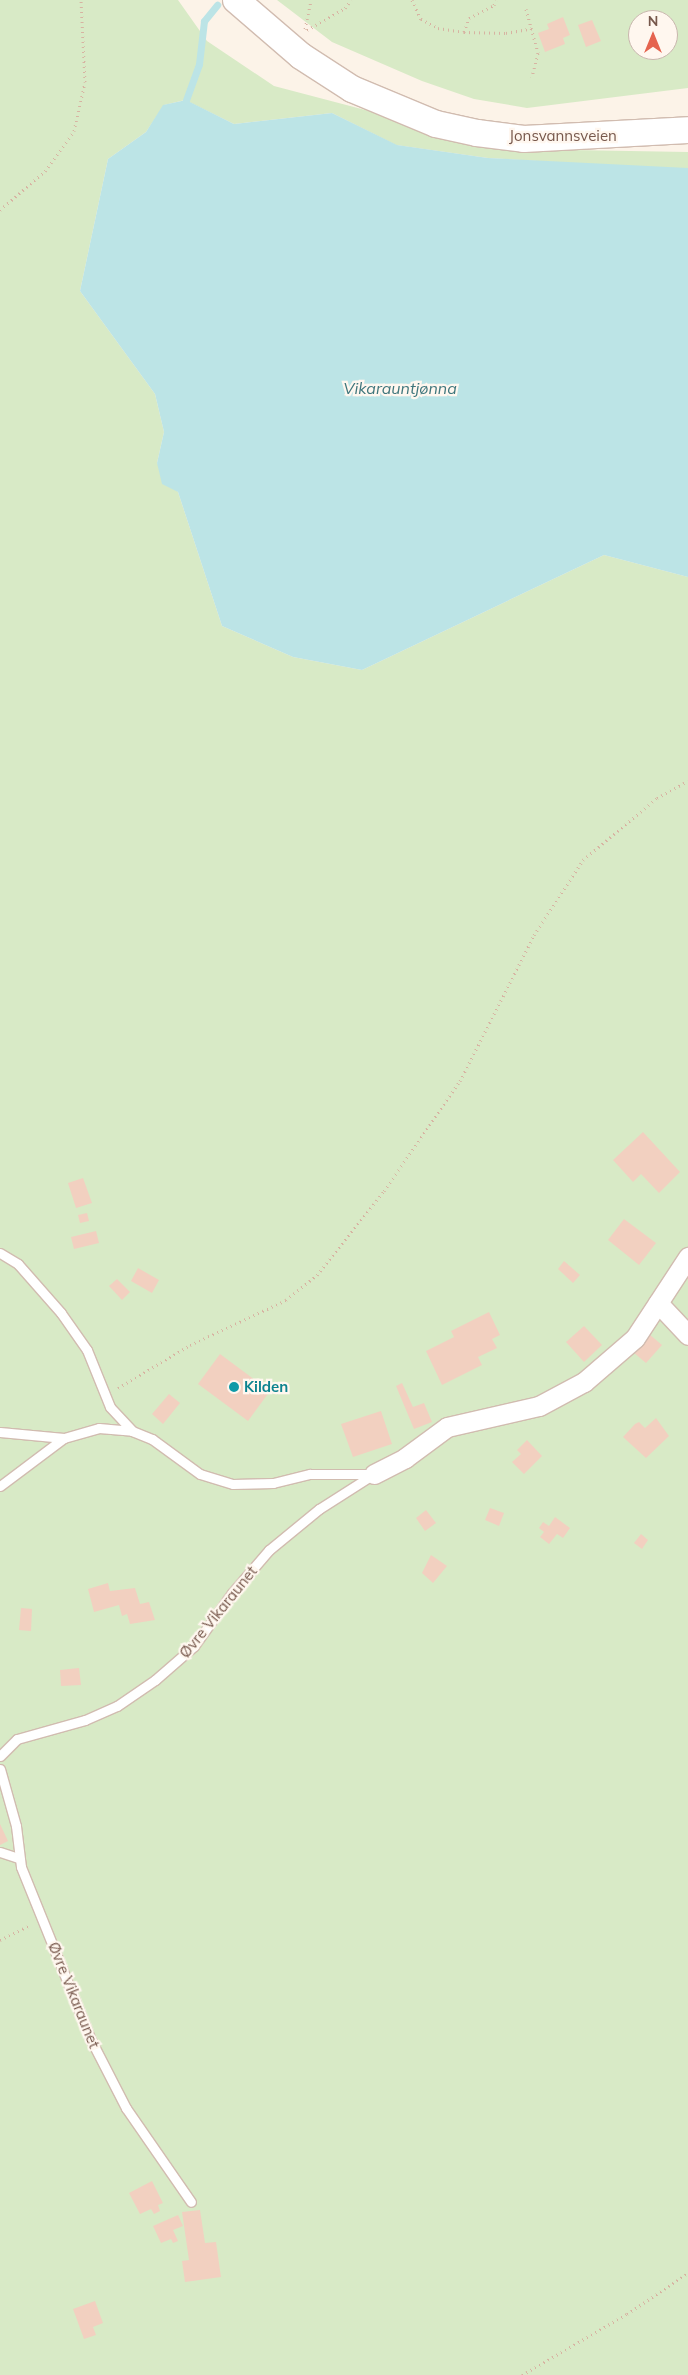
<!DOCTYPE html>
<html>
<head>
<meta charset="utf-8">
<style>
	body { margin:0 }
	#map { position:relative; width:688px; height:2375px; overflow:hidden; background:#fcf3e8; font-family:Mulish,sans-serif }
	div>[style] { position:absolute }
	.green>* { inset:0; background:#d8eac6 }
	.water>* { inset:0; background:#bce4e6 }
	.stream>* { height:7px; margin:-3.5px; padding:0 3.5px; transform-origin:3.5px; border-radius:3.5px; background:#bce4e6 }
	.building>* { inset:0; background:#f2d0c0 }
	.path>* { height:3px; margin-top:-1.5px; transform-origin:0; background:repeating-linear-gradient(90deg,#d7b3a2 0 1px,transparent 0 5px) }
	.roads { filter:drop-shadow(1px 0 #d1bcb0) drop-shadow(-1px 0 #d1bcb0) drop-shadow(0 1px #d1bcb0) drop-shadow(0 -1px #d1bcb0) }
	.service>* { height:9px; margin:-4.5px; padding:0 4.5px; transform-origin:4.5px; border-radius:4.5px; background:#fff }
	.minor>* { height:19px; margin:-9.5px; padding:0 9.5px; transform-origin:9.5px; border-radius:9.5px; background:#fff }
	.secondary>* { height:26px; margin:-13px; padding:0 13px; transform-origin:13px; border-radius:13px; background:#fff }
	.dots>* { width:14px; height:14px; translate:-50% -50%; box-sizing:border-box; border:2px solid #fff7ef; border-radius:50% }
	span { translate:-50% -50%; white-space:nowrap; text-align:center; line-height:1.15; -webkit-text-stroke:4.5px #fff7ef; paint-order:stroke }
	.street-label { font-size:15px; color:#77584c }
	.culture-label { font-size:15px; color:#0d838f; font-weight:700 }
	.left { translate:0 -50%; text-align:left }
	.water-label { font-size:16px; color:#3f767c; font-style:italic }
	.north { position:absolute; left:628px; top:10px; width:50px; height:50px; box-sizing:border-box; background:#fff7ef; border:1px solid #c9b7ae; border-radius:50%; rotate:0deg; font-size:14px; font-weight:700; line-height:20px; text-align:center; color:#77584c }
	.north::after { content:''; display:block; margin:auto; width:18px; height:22px; background:#e5644f; clip-path:polygon(50% 0,100% 100%,50% 72%,0 100%) }
</style>
</head>
<body>
<div id="map">
	<div class="green">
		<div style="clip-path:polygon(0 0,178px 0,207px 41px,274px 86px,514px 149px,688px 152px,688px 168px,670px 169px,488px 158px,396px 145px,332px 113px,234px 124px,185px 100px,164px 105px,146px 132px,108px 159px,80px 291px,155px 394px,164px 432px,157px 463px,178px 492px,222px 626px,293px 657px,362px 670px,604px 555px,688px 577px,688px 2375px,0 2375px)"></div>
		<div style="clip-path:polygon(evenodd,277px 0,688px 0,688px 88px,527px 108px,474px 99px,422px 81px,332px 42px,277px 0,638px 20px,668px 20px,668px 50px,638px 50px,638px 20px)"></div>
	</div>
	<div class="water">
		<div style="clip-path:polygon(186px 100px,234px 124px,332px 113px,397px 145px,488px 158px,688px 168px,688px 577px,604px 555px,362px 670px,293px 657px,222px 626px,178px 492px,162px 484px,157px 463px,164px 432px,155px 394px,80px 291px,108px 159px,146px 132px,163px 105px)"></div>
	</div>
	<div class="stream">
		<div style="left:186px;top:100px;width:38px;rotate:-70deg"></div>
		<div style="left:199px;top:64px;width:43px;rotate:-83.4deg"></div>
		<div style="left:204px;top:21px;width:21px;rotate:-51deg"></div>
	</div>
	<div class="building">
		<div style="clip-path:polygon(563px 17px,570px 35px,563px 38px,565px 44px,545px 52px,538px 33px,549px 29px,547px 24px)"></div>
		<div style="clip-path:polygon(592px 20px,601px 41px,586px 47px,578px 25px)"></div>
		<div style="clip-path:polygon(643px 1132px,680px 1172px,659px 1193px,641px 1174px,633px 1182px,613px 1160px)"></div>
		<div style="clip-path:polygon(83px 1178px,92px 1203px,76px 1208px,68px 1183px)"></div>
		<div style="clip-path:polygon(87px 1213px,89px 1221px,80px 1223px,78px 1215px)"></div>
		<div style="clip-path:polygon(624px 1219px,656px 1243px,639px 1265px,608px 1240px)"></div>
		<div style="clip-path:polygon(96px 1231px,99px 1243px,74px 1249px,71px 1237px)"></div>
		<div style="clip-path:polygon(564px 1261px,580px 1275px,573px 1283px,558px 1269px)"></div>
		<div style="clip-path:polygon(138px 1268px,159px 1280px,152px 1293px,131px 1281px)"></div>
		<div style="clip-path:polygon(117px 1279px,130px 1292px,122px 1300px,109px 1286px)"></div>
		<div style="clip-path:polygon(489px 1312px,500px 1335px,492px 1339px,497px 1348px,478px 1357px,482px 1365px,442px 1385px,426px 1351px,454px 1337px,451px 1331px)"></div>
		<div style="clip-path:polygon(584px 1326px,602px 1345px,584px 1362px,566px 1342px)"></div>
		<div style="clip-path:polygon(649px 1334px,662px 1345px,646px 1363px,633px 1352px)"></div>
		<div style="clip-path:polygon(220px 1354px,270px 1391px,248px 1421px,198px 1384px)"></div>
		<div style="clip-path:polygon(402px 1383px,413px 1407px,424px 1403px,432px 1422px,414px 1429px,396px 1386px)"></div>
		<div style="clip-path:polygon(169px 1394px,180px 1403px,163px 1424px,152px 1414px)"></div>
		<div style="clip-path:polygon(381px 1411px,392px 1444px,353px 1457px,341px 1424px)"></div>
		<div style="clip-path:polygon(656px 1418px,669px 1436px,646px 1458px,623px 1437px,635px 1424px,639px 1422px,645px 1428px)"></div>
		<div style="clip-path:polygon(527px 1440px,542px 1456px,524px 1474px,512px 1462px,521px 1454px,517px 1450px)"></div>
		<div style="clip-path:polygon(490px 1508px,504px 1513px,499px 1526px,485px 1520px)"></div>
		<div style="clip-path:polygon(426px 1510px,436px 1523px,425px 1531px,416px 1518px)"></div>
		<div style="clip-path:polygon(555px 1517px,570px 1528px,563px 1538px,557px 1534px,549px 1544px,540px 1537px,544px 1532px,539px 1528px,543px 1522px,549px 1526px)"></div>
		<div style="clip-path:polygon(641px 1534px,648px 1540px,642px 1549px,634px 1543px)"></div>
		<div style="clip-path:polygon(431px 1555px,447px 1566px,433px 1583px,422px 1573px)"></div>
		<div style="clip-path:polygon(108px 1583px,110px 1591px,135px 1588px,140px 1604px,149px 1602px,155px 1620px,130px 1624px,127px 1614px,122px 1616px,119px 1605px,94px 1612px,88px 1589px)"></div>
		<div style="clip-path:polygon(21px 1608px,32px 1609px,31px 1631px,19px 1630px)"></div>
		<div style="clip-path:polygon(79px 1668px,81px 1685px,61px 1686px,60px 1670px)"></div>
		<div style="clip-path:polygon(0 1824px,8px 1841px,0 1845px)"></div>
		<div style="clip-path:polygon(152px 2181px,163px 2203px,158px 2205px,160px 2211px,154px 2214px,151px 2209px,140px 2214px,129px 2193px)"></div>
		<div style="clip-path:polygon(200px 2210px,205px 2243px,216px 2242px,221px 2277px,185px 2282px,182px 2261px,189px 2260px,182px 2212px)"></div>
		<div style="clip-path:polygon(178px 2215px,183px 2226px,173px 2230px,178px 2241px,173px 2243px,171px 2239px,161px 2243px,153px 2226px)"></div>
		<div style="clip-path:polygon(95px 2301px,103px 2323px,93px 2327px,96px 2335px,84px 2339px,73px 2309px)"></div>
	</div>
	<div class="path">
		<div style="left:412px;top:0;width:21px;rotate:65deg"></div>
		<div style="left:421px;top:19px;width:19px;rotate:28deg"></div>
		<div style="left:438px;top:28px;width:26px;rotate:9deg"></div>
		<div style="left:464px;top:32px;width:15px;rotate:-70deg"></div>
		<div style="left:469px;top:18px;width:28px;rotate:-27deg"></div>
		<div style="left:494px;top:5px;width:5px;rotate:-68deg"></div>
		<div style="left:526px;top:9px;width:46px;rotate:74.7deg"></div>
		<div style="left:538px;top:53px;width:25px;rotate:104deg"></div>
		<div style="left:305px;top:29px;width:30px;rotate:-78deg"></div>
		<div style="left:307px;top:30px;width:44px;rotate:-30.1deg"></div>
		<div style="left:345px;top:8px;width:10px;rotate:-53deg"></div>
		<div style="left:464px;top:32px;width:42px;rotate:1.4deg"></div>
		<div style="left:506px;top:33px;width:27px;rotate:-10deg"></div>
		<div style="left:0;top:210px;width:60px;rotate:-40.9deg"></div>
		<div style="left:45px;top:171px;width:49px;rotate:-54.1deg"></div>
		<div style="left:74px;top:131px;width:50px;rotate:-77.3deg"></div>
		<div style="left:85px;top:82px;width:82px;rotate:-92.8deg"></div>
		<div style="left:118px;top:1388px;width:84px;rotate:-30.8deg"></div>
		<div style="left:190px;top:1345px;width:106px;rotate:-25.1deg"></div>
		<div style="left:286px;top:1300px;width:40px;rotate:-39deg"></div>
		<div style="left:317px;top:1275px;width:107px;rotate:-51.4deg"></div>
		<div style="left:384px;top:1191px;width:134px;rotate:-55.4deg"></div>
		<div style="left:460px;top:1081px;width:164px;rotate:-63.1deg"></div>
		<div style="left:534px;top:935px;width:90px;rotate:-56.8deg"></div>
		<div style="left:583px;top:860px;width:97px;rotate:-40deg"></div>
		<div style="left:657px;top:798px;width:35px;rotate:-29deg"></div>
		<div style="left:0;top:1940px;width:32px;rotate:-26deg"></div>
		<div style="left:522px;top:2375px;width:121px;rotate:-30.2deg"></div>
		<div style="left:627px;top:2314px;width:73px;rotate:-33.9deg"></div>
	</div>
	<div class="roads">
		<div class="service">
			<div style="left:0;top:1253px;width:21px;rotate:31deg"></div>
			<div style="left:18px;top:1264px;width:65px;rotate:48.7deg"></div>
			<div style="left:61px;top:1313px;width:45px;rotate:54.9deg"></div>
			<div style="left:87px;top:1350px;width:61px;rotate:68deg"></div>
			<div style="left:110px;top:1407px;width:33px;rotate:47deg"></div>
			<div style="left:0;top:1432px;width:64px;rotate:5.4deg"></div>
			<div style="left:0;top:1486px;width:80px;rotate:-36.9deg"></div>
			<div style="left:64px;top:1438px;width:36px;rotate:-16deg"></div>
			<div style="left:99px;top:1428px;width:33px;rotate:5deg"></div>
			<div style="left:132px;top:1431px;width:22px;rotate:22deg"></div>
			<div style="left:152px;top:1439px;width:59px;rotate:36.1deg"></div>
			<div style="left:200px;top:1474px;width:34px;rotate:17deg"></div>
			<div style="left:233px;top:1484px;width:40px;rotate:-1.4deg"></div>
			<div style="left:273px;top:1483px;width:38px;rotate:-14deg"></div>
			<div style="left:310px;top:1474px;width:64px"></div>
			<div style="left:0;top:1756px;width:24px;rotate:-45deg"></div>
			<div style="left:17px;top:1739px;width:71px;rotate:-15.6deg"></div>
			<div style="left:85px;top:1720px;width:35px;rotate:-24deg"></div>
			<div style="left:117px;top:1706px;width:46px;rotate:-34.4deg"></div>
			<div style="left:155px;top:1680px;width:52px;rotate:-41.1deg"></div>
			<div style="left:194px;top:1646px;width:65px;rotate:-54.4deg"></div>
			<div style="left:232px;top:1593px;width:57px;rotate:-49.3deg"></div>
			<div style="left:269px;top:1550px;width:65px;rotate:-39.4deg"></div>
			<div style="left:319px;top:1509px;width:65px;rotate:-32.5deg"></div>
			<div style="left:0;top:1769px;width:59px;rotate:74.3deg"></div>
			<div style="left:16px;top:1826px;width:41px;rotate:83deg"></div>
			<div style="left:21px;top:1867px;width:184px;rotate:68deg"></div>
			<div style="left:90px;top:2038px;width:79px;rotate:62.8deg"></div>
			<div style="left:126px;top:2108px;width:114px;rotate:55.3deg"></div>
			<div style="left:0;top:1852px;width:20px;rotate:18deg"></div>
		</div>
		<div class="minor">
			<div style="left:658px;top:1303px;width:44px;rotate:46.8deg"></div>
			<div style="left:374px;top:1474px;width:35px;rotate:-27deg"></div>
			<div style="left:405px;top:1458px;width:52px;rotate:-36.4deg"></div>
			<div style="left:447px;top:1427px;width:94px;rotate:-12.9deg"></div>
			<div style="left:539px;top:1406px;width:51px;rotate:-28.1deg"></div>
			<div style="left:584px;top:1382px;width:67px;rotate:-40.8deg"></div>
			<div style="left:635px;top:1338px;width:97px;rotate:-56.8deg"></div>
		</div>
		<div class="secondary">
			<div style="left:236px;top:0;width:86px;rotate:40.7deg"></div>
			<div style="left:301px;top:56px;width:61px;rotate:32.9deg"></div>
			<div style="left:352px;top:89px;width:91px;rotate:22.6deg"></div>
			<div style="left:436px;top:124px;width:42px;rotate:12.4deg"></div>
			<div style="left:477px;top:133px;width:47px;rotate:7.3deg"></div>
			<div style="left:524px;top:139px;width:164px;rotate:-3.1deg"></div>
		</div>
	</div>
	<div class="dots">
		<div style="left:234px;top:1387px;background:#0f9aa8"></div>
	</div>
	<div class="street-label">
		<span style="left:563px;top:136px">Jonsvannsveien</span>
		<span style="left:218px;top:1612px;rotate:-51deg">Øvre Vikaraunet</span>
		<span style="left:74px;top:1995px;rotate:68deg">Øvre Vikaraunet</span>
	</div>
	<div class="culture-label">
		<span class="left" style="left:244px;top:1387px">Kilden</span>
	</div>
	<div class="water-label">
		<span style="left:400px;top:388px">Vikarauntjønna</span>
	</div>
	<div class="north">N</div>
</div>
</body>
</html>
